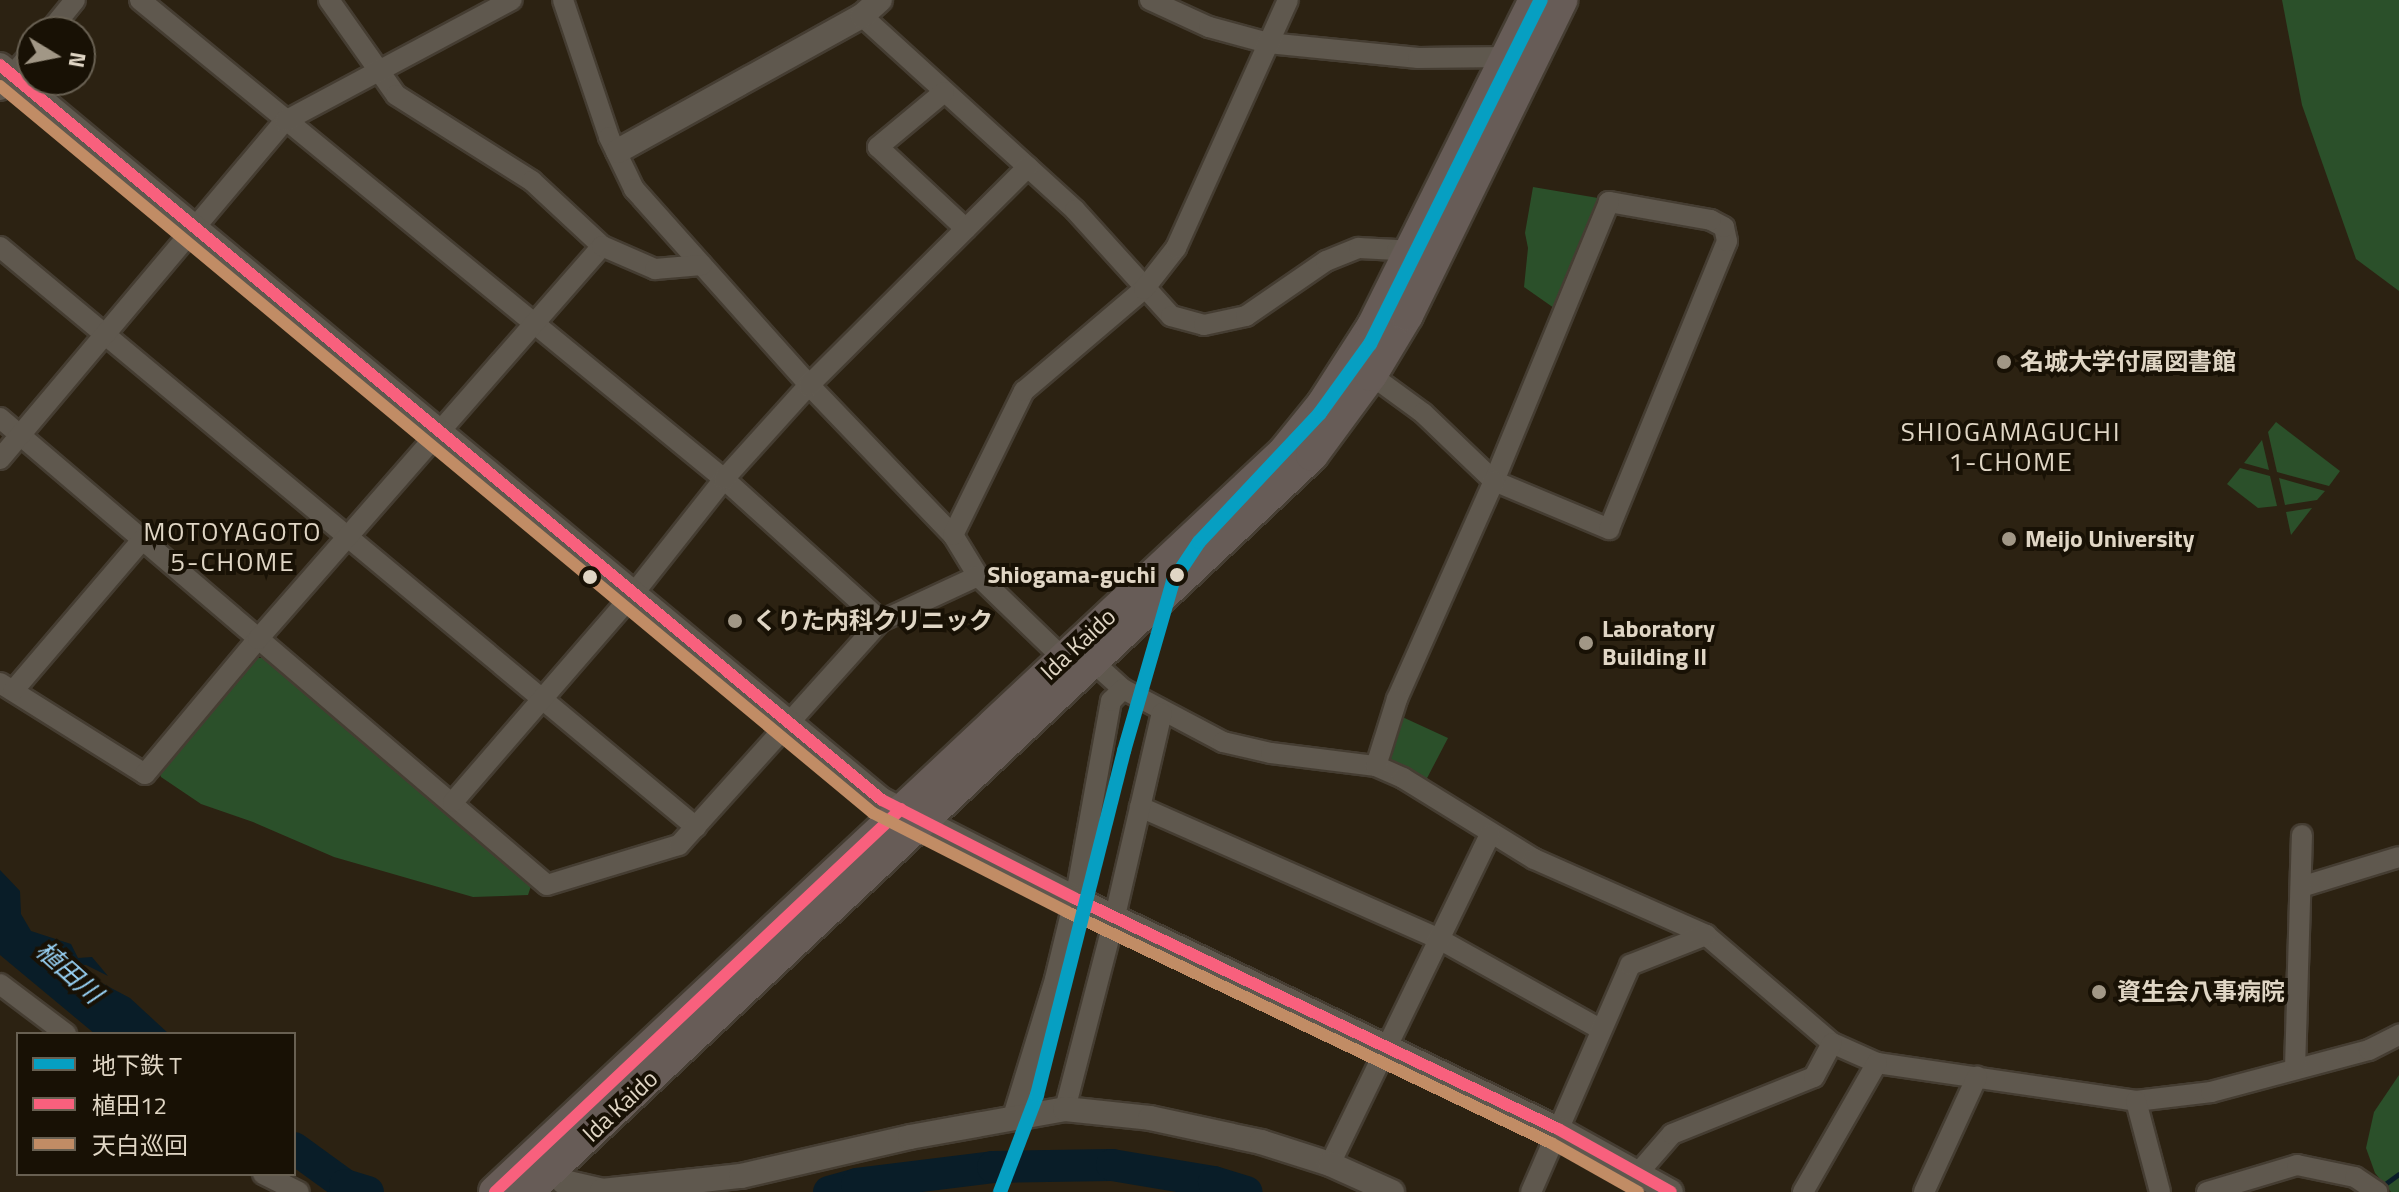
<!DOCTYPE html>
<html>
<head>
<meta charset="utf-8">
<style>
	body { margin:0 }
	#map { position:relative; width:2399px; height:1192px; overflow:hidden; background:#2c2212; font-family:"Titillium Web","Noto Sans JP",sans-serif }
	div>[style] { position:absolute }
	.green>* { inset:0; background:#2b502a }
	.water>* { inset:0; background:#091d28 }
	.stream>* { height:5px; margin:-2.5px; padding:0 2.5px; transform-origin:2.5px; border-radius:2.5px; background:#091d28 }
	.river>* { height:32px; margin:-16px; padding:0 16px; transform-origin:16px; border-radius:16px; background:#091d28 }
	.roads { filter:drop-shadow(2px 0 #453d32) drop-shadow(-2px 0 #453d32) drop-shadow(0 2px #453d32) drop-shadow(0 -2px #453d32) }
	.minor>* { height:20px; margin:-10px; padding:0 10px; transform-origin:10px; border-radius:10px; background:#5f584e }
	.tertiary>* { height:24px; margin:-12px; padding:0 12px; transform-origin:12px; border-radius:12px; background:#5f584e }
	.trunk>* { height:32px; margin:-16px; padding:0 16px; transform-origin:16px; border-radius:16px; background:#675c57 }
	.bus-1>* { height:12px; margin:-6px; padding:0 6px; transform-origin:6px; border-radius:6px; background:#f8607d }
	.bus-2>* { height:12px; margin:-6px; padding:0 6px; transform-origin:6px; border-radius:6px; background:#c18c65 }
	.metro-1>* { height:14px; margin:-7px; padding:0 7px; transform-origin:7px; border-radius:7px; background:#069fc2 }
	.dots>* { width:22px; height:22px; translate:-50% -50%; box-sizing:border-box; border:4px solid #181105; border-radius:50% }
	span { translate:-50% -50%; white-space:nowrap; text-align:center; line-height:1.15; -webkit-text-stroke:8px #181105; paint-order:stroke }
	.poi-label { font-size:24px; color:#e0d6c5; font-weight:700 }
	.left { translate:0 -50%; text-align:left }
	.stop-label { font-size:24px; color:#e0d6c5; font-weight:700 }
	.right { translate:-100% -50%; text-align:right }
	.street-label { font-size:24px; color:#e0d6c5 }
	.neighbourhood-label { font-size:26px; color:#e0d6c5; letter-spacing:2px }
	.water-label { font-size:26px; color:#97d0f3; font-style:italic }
	.legend { position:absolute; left:16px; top:1032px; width:280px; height:144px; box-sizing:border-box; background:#181105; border:2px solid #686052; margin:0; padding:10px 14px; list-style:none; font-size:24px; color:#e0d6c5 }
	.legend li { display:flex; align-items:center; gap:16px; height:40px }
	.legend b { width:40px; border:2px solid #686052 }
	.north { position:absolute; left:16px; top:16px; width:80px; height:80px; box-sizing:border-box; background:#181105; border:2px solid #686052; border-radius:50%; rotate:100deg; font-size:22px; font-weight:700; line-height:32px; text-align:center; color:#e0d6c5 }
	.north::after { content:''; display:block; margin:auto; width:28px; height:36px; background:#a19786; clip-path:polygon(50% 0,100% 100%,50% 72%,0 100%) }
</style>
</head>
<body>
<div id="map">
	<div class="green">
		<div style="clip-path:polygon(2282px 0,2399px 0,2399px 291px,2356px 259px,2302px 105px)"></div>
		<div style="clip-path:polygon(1533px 187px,1598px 198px,1554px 308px,1524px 287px,1528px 248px,1525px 233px)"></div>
		<div style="clip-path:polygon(2276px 422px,2340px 471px,2329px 486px,2277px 472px,2268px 432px)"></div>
		<div style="clip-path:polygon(2262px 440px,2269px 470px,2244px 463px)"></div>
		<div style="clip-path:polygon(2240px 468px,2270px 476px,2277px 506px,2258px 508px,2227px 484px)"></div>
		<div style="clip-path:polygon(2279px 478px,2325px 491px,2317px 500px,2285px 505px)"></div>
		<div style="clip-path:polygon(2312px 508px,2291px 535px,2286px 512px)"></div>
		<div style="clip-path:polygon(255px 658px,263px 658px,532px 883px,528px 895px,473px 897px,334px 857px,253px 822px,201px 804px,161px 777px,159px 771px)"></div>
		<div style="clip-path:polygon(1398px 715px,1448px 738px,1425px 782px,1384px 763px)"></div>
		<div style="clip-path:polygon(2399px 1075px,2399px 1192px,2391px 1192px,2375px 1173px,2366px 1148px,2374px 1112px)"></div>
	</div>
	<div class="water">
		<div style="clip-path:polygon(0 870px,20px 891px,21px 914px,31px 931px,71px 944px,78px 958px,92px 957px,108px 976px,86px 965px,78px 965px,77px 970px,130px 998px,169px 1034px,95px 1034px,0 955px)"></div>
	</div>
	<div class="stream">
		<div style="left:2385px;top:1184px;width:17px;rotate:-36deg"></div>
	</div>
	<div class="river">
		<div style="left:294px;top:1148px;width:63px;rotate:36deg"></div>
		<div style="left:345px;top:1185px;width:24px;rotate:17deg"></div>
		<div style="left:829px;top:1192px;width:29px;rotate:-16deg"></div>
		<div style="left:857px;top:1184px;width:137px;rotate:-7.1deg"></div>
		<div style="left:993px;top:1167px;width:119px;rotate:-1deg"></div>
		<div style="left:1112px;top:1165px;width:103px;rotate:9.5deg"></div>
		<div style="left:1214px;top:1182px;width:34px;rotate:17deg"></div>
	</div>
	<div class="roads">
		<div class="minor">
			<div style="left:140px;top:0;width:755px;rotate:39.36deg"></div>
			<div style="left:724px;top:479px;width:212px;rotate:42.1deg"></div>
			<div style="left:329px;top:0;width:116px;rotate:54.8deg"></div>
			<div style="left:396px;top:95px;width:161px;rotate:32.3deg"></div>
			<div style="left:532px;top:181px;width:96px;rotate:42.9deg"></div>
			<div style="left:563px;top:0;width:145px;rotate:71.4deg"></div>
			<div style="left:609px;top:137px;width:58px;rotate:64.3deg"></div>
			<div style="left:634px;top:189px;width:263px;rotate:48.2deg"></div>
			<div style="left:809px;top:385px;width:208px;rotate:46.2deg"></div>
			<div style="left:953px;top:535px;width:48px;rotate:58.6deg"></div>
			<div style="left:978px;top:576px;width:118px;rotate:44deg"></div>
			<div style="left:1063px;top:658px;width:31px;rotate:9deg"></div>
			<div style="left:1094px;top:663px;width:39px;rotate:42deg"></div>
			<div style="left:1123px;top:689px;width:113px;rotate:27.9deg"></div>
			<div style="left:1223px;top:742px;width:49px;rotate:12.9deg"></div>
			<div style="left:1271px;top:753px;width:106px;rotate:7.1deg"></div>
			<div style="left:1376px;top:766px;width:30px;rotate:24deg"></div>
			<div style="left:1403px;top:778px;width:154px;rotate:31.7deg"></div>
			<div style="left:1534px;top:859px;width:188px;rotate:23.8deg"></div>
			<div style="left:1706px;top:935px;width:166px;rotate:40.6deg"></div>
			<div style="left:1832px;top:1043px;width:49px;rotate:24deg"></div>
			<div style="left:1877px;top:1063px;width:262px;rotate:8.3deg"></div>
			<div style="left:2136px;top:1101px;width:76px;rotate:-6.8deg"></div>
			<div style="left:2211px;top:1092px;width:163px;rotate:-14.9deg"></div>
			<div style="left:2369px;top:1050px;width:34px;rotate:-27deg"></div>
			<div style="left:1150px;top:0;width:65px;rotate:24.6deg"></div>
			<div style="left:1209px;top:27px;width:61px;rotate:15.2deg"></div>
			<div style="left:1268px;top:43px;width:151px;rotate:5.7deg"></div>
			<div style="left:1418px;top:58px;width:90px;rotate:-0.6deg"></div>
			<div style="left:862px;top:16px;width:288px;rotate:42.3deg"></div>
			<div style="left:1075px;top:210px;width:143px;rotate:47.8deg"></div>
			<div style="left:1171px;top:316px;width:34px;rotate:15deg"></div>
			<div style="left:1204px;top:325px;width:43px;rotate:-12.1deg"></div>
			<div style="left:1246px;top:316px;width:97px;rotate:-34.5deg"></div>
			<div style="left:1326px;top:261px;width:35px;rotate:-22deg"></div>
			<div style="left:1359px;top:248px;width:38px;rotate:3deg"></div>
			<div style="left:1397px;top:250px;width:14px;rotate:21deg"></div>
			<div style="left:49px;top:32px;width:41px;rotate:-50.9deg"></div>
			<div style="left:0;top:90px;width:50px;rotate:-49.9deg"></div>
			<div style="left:944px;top:92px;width:86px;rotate:140.2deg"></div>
			<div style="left:878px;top:147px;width:120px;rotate:43deg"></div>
			<div style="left:0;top:247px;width:906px;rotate:39.81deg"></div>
			<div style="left:1371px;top:375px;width:64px;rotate:36.2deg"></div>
			<div style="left:1423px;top:413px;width:98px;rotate:43.8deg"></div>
			<div style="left:1494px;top:481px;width:125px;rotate:22.7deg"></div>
			<div style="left:1609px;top:529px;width:311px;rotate:-67.7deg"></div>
			<div style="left:1727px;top:241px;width:14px;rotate:-102deg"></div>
			<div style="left:1724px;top:227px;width:15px;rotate:-152deg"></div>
			<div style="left:1711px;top:220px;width:104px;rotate:-170deg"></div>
			<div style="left:1609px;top:202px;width:302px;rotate:112.4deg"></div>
			<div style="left:1494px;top:481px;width:239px;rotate:114deg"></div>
			<div style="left:1397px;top:699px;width:70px;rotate:107.4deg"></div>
			<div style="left:0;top:418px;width:719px;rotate:40.49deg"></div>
			<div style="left:547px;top:885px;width:138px;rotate:-16.9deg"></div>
			<div style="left:679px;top:845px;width:302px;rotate:-48deg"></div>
			<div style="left:881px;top:621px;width:107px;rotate:-24.9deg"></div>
			<div style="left:0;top:459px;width:442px;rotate:-49.9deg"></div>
			<div style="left:285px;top:121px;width:257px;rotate:-28.1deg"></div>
			<div style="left:953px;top:535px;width:161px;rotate:-63.8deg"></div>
			<div style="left:1024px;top:391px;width:157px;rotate:-40.4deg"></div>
			<div style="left:1144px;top:289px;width:52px;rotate:-52deg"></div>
			<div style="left:1176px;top:248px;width:272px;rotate:-65.7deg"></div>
			<div style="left:0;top:683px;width:171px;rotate:32.1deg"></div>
			<div style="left:145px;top:774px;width:176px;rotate:-50.1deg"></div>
			<div style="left:258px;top:639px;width:522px;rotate:-48.8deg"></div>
			<div style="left:602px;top:246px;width:58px;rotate:23.5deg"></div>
			<div style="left:655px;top:269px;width:47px;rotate:-4.9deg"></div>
			<div style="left:13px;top:691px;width:200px;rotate:-49.5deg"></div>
			<div style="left:453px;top:802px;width:276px;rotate:-49.1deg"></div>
			<div style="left:634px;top:593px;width:145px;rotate:-51.7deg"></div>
			<div style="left:724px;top:479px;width:127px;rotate:-47.9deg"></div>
			<div style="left:809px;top:385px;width:309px;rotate:-44.9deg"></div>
			<div style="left:1140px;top:807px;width:327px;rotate:23.8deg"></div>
			<div style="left:1439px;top:939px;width:184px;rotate:29.2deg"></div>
			<div style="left:2301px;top:887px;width:102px;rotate:-17deg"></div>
			<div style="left:0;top:984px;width:83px;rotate:37.1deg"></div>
			<div style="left:2295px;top:1069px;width:234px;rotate:-88.3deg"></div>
			<div style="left:2136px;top:1101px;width:94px;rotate:75.2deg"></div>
			<div style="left:1065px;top:1109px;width:199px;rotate:-75.5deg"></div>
			<div style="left:1115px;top:916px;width:208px;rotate:-77deg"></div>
			<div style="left:1012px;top:1120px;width:147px;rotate:-73deg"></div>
			<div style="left:1055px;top:979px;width:98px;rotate:-76.4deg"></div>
			<div style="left:1078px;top:884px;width:186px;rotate:-79.8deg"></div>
			<div style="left:1111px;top:701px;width:17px;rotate:-45deg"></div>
			<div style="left:1330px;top:1164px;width:366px;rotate:-64.1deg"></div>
			<div style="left:1639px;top:1172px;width:50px;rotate:-49deg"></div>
			<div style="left:1672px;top:1134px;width:153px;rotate:-21.9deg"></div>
			<div style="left:1814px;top:1077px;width:38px;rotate:-62deg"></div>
			<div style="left:263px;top:1174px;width:40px;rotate:26.6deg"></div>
			<div style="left:1531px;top:1192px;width:248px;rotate:-66.4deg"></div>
			<div style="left:1630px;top:965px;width:82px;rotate:-21.5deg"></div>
			<div style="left:1803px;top:1192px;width:149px;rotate:-60.2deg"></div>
			<div style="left:1924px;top:1192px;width:127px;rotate:-65.3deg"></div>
			<div style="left:2207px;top:1192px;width:94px;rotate:-16.7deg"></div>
			<div style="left:2297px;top:1165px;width:59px;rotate:11.7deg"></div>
			<div style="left:2355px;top:1177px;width:27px;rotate:34deg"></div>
		</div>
		<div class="tertiary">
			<div style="left:0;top:65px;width:1148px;rotate:39.81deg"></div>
			<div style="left:882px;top:800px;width:216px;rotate:27deg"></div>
			<div style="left:1074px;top:898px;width:536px;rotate:25.51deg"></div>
			<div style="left:1558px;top:1129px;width:129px;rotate:29.1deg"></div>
			<div style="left:618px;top:151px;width:279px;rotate:-29deg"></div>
			<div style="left:862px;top:16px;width:24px;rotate:-42deg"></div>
			<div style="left:552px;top:1170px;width:17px;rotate:45deg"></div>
			<div style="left:564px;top:1182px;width:39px;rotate:13deg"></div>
			<div style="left:602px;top:1191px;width:140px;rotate:-6.2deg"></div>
			<div style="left:741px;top:1176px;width:173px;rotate:-13deg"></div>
			<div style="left:910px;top:1137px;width:158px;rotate:-10.2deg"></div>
			<div style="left:1065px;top:1109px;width:85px;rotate:6deg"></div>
			<div style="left:1150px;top:1118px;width:114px;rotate:12.2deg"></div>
			<div style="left:1261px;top:1142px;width:72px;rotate:17.7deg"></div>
			<div style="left:1330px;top:1164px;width:68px;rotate:24.3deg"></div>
		</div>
		<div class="trunk">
			<div style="left:495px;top:1192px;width:1082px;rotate:-43.16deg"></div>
			<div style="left:1284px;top:452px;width:62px;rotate:-50.9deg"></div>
			<div style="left:1323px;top:404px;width:93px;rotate:-57.3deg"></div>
			<div style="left:1373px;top:326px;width:364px;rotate:-63.6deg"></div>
			<div style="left:527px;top:1192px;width:1077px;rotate:-43.19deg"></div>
			<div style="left:1312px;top:455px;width:99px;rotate:-53.6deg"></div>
			<div style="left:1371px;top:375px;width:70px;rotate:-59deg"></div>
			<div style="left:1407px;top:315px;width:351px;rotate:-63.9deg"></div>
		</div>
	</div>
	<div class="bus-1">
		<div style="left:0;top:65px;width:1148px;rotate:39.81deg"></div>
		<div style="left:882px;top:800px;width:216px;rotate:27deg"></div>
		<div style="left:1074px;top:898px;width:536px;rotate:25.51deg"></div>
		<div style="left:1558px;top:1129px;width:129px;rotate:29.1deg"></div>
		<div style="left:495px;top:1192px;width:558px;rotate:-43.33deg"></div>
	</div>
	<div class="bus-2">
		<div style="left:0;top:86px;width:1136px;rotate:39.79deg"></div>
		<div style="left:873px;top:813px;width:218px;rotate:27deg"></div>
		<div style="left:1067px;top:912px;width:536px;rotate:25.51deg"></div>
		<div style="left:1551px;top:1143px;width:100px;rotate:29.4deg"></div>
	</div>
	<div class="metro-1">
		<div style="left:1000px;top:1192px;width:104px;rotate:-69.1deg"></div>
		<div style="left:1037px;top:1095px;width:355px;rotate:-75.8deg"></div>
		<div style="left:1124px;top:751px;width:177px;rotate:-73.9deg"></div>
		<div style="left:1173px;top:581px;width:47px;rotate:-56.3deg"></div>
		<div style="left:1199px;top:542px;width:177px;rotate:-46.8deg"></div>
		<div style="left:1320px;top:413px;width:85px;rotate:-54.1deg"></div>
		<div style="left:1370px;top:344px;width:384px;rotate:-63.6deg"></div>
	</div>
	<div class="dots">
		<div style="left:2004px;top:362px;background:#a19786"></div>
		<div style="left:2009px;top:539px;background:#a19786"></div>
		<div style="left:1177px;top:575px;background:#e0d6c5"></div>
		<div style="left:590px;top:577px;background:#e0d6c5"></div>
		<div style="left:735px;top:621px;background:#a19786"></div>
		<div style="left:1586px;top:643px;background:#a19786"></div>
		<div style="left:2099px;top:992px;background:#a19786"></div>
	</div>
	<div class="poi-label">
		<span class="left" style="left:2020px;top:362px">名城大学付属図書館</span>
		<span class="left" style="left:2025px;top:539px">Meijo University</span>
		<span class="left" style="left:753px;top:621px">くりた内科クリニック</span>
		<span class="left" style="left:1602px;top:643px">Laboratory<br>Building II</span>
		<span class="left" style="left:2117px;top:992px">資生会八事病院</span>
	</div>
	<div class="stop-label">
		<span class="right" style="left:1156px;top:575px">Shiogama-guchi</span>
	</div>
	<div class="street-label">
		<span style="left:1078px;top:644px;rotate:-43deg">Ida Kaido</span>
		<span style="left:620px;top:1106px;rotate:-43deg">Ida Kaido</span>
	</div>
	<div class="neighbourhood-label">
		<span style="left:2011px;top:447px">SHIOGAMAGUCHI<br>1-CHOME</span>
		<span style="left:233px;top:547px">MOTOYAGOTO<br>5-CHOME</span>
	</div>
	<div class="water-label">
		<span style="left:69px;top:972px;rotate:42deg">植田川</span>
	</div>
	<ul class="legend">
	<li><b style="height:10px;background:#069fc2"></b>地下鉄 T</li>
	<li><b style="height:10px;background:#f8607d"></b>植田12</li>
	<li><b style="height:10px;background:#c18c65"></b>天白巡回</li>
	</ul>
	<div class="north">N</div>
</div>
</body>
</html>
